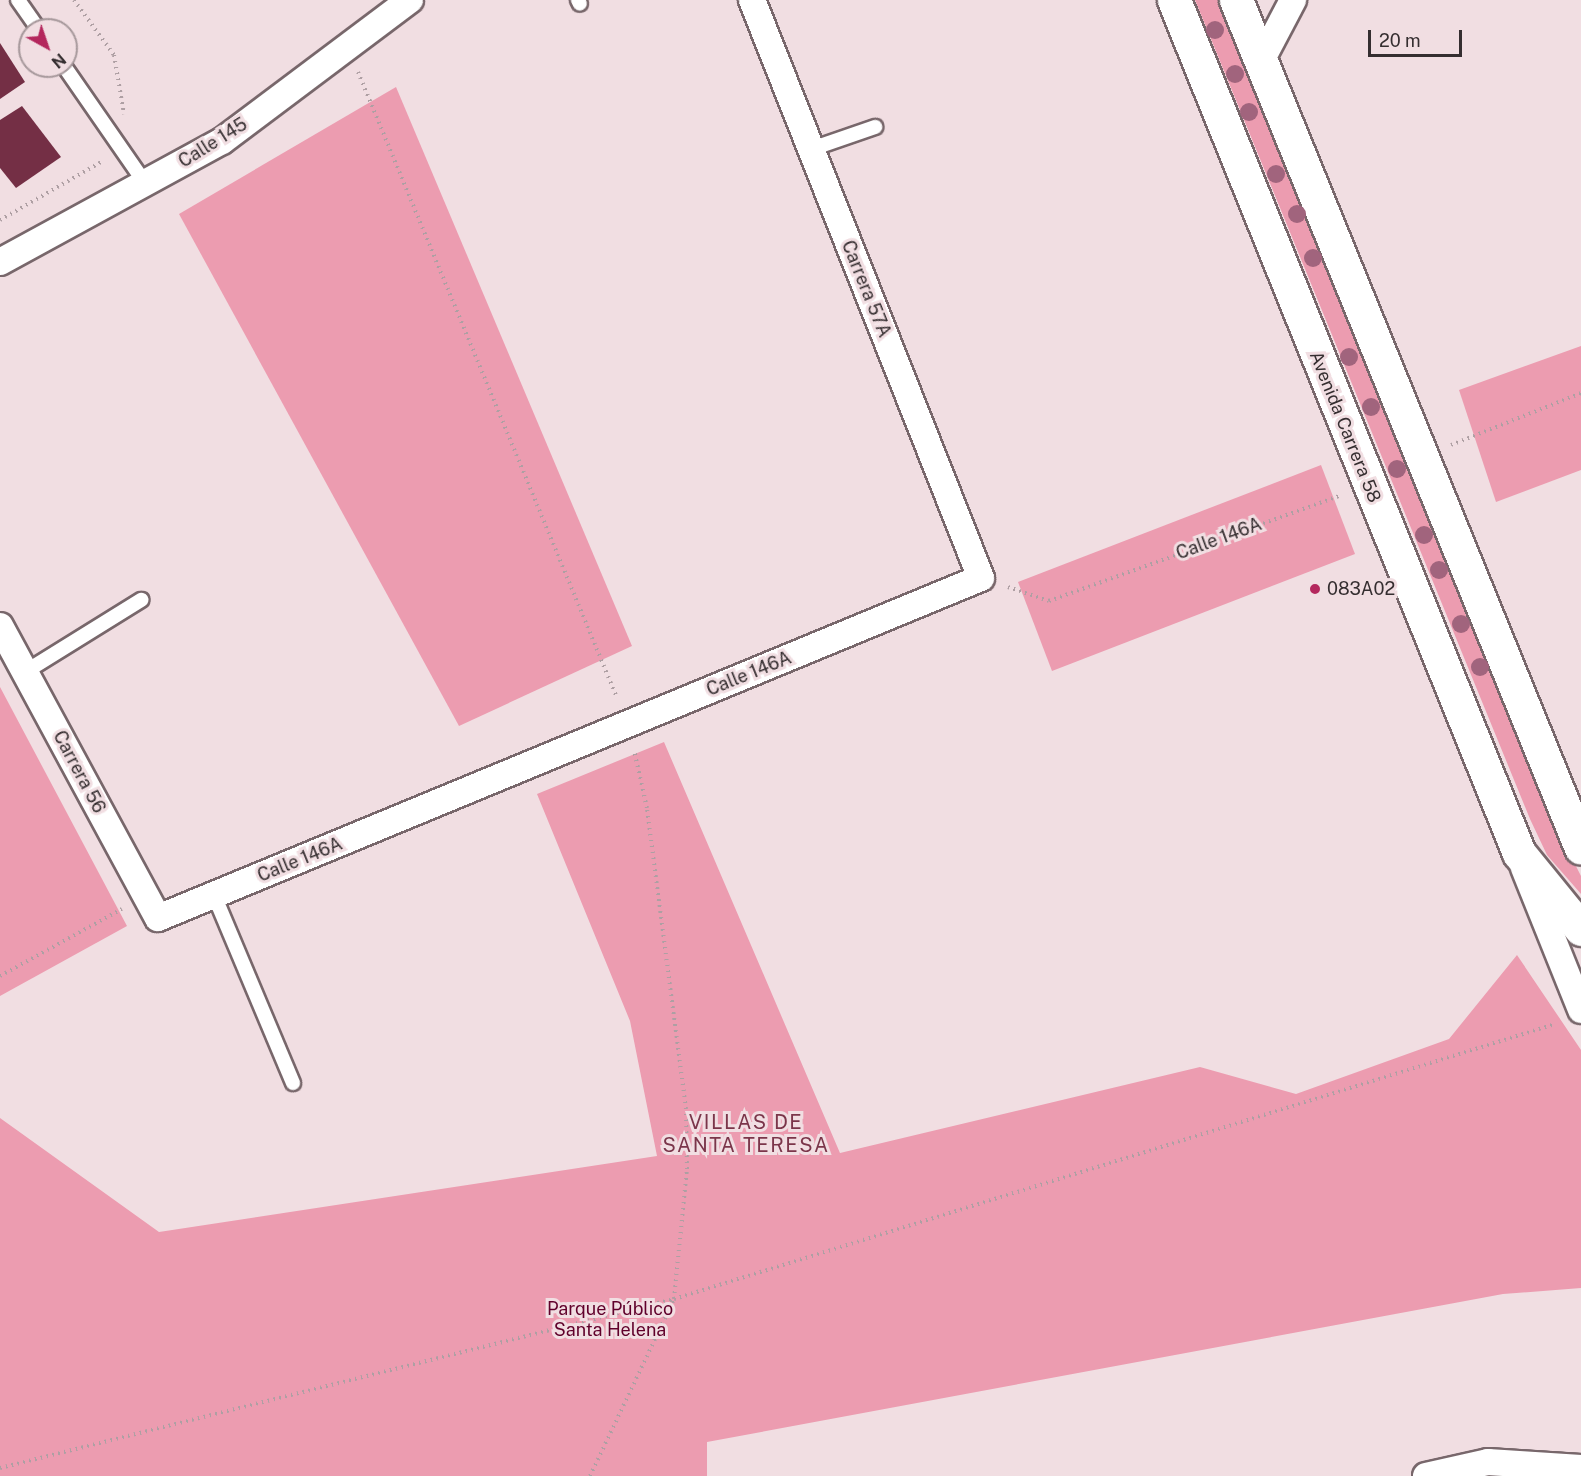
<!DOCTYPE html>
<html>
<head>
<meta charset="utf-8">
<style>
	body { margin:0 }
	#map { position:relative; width:1581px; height:1476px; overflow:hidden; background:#f1dee2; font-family:"Public Sans",sans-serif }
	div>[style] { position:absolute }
	.green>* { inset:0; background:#ec9cb0 }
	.building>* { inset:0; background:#742f45 }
	.path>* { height:4px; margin-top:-2px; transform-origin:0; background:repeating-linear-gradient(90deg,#ae9fa3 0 1.5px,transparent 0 6px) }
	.roads { filter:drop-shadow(2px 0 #78676b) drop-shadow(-2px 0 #78676b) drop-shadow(0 2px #78676b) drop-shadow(0 -2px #78676b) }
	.service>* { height:14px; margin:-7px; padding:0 7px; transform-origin:7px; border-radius:7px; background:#fff }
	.minor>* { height:26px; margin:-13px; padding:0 13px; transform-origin:13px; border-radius:13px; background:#fff }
	.secondary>* { height:33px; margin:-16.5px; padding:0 16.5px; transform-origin:16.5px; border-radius:16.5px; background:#fff }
	.trees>* { width:18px; height:18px; margin:-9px; border-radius:50%; background:#a1647d }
	.dots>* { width:16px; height:16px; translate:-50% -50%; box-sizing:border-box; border:3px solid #f1dee2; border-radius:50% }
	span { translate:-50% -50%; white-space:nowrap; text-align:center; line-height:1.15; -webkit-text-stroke:6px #f1dee2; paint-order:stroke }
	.street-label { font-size:18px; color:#352e30 }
	.poi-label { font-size:18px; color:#352e30 }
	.left { translate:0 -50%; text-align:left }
	.park-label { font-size:18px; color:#60002b }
	.neighbourhood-label { font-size:20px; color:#7b354a; letter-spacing:1.5px }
	.north { position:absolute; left:18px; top:18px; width:60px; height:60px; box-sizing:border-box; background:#f1dee2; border:2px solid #a6989b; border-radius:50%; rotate:140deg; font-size:16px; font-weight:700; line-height:24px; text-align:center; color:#352e30 }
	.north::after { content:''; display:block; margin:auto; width:21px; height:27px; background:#b4275d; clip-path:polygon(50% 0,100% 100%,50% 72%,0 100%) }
	.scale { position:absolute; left:1368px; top:30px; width:94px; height:27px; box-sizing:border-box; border:3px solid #352e30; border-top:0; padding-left:8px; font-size:18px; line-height:21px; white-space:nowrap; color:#352e30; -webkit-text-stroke:4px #f1dee2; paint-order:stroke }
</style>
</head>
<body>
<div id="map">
	<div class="green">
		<div style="clip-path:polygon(1195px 0,1218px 0,1551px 817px,1581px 876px,1581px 894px,1547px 855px,1530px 819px)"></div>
		<div style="clip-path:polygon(396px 87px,632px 646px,459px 726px,179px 214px)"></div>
		<div style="clip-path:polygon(1581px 346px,1581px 470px,1496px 502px,1459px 390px)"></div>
		<div style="clip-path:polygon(1321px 465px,1355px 554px,1052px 671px,1018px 582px)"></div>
		<div style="clip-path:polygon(0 687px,127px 926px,0 996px)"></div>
		<div style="clip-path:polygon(664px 742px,840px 1153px,1200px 1067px,1296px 1094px,1449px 1039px,1517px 955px,1581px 1050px,1581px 1288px,1503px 1294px,707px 1442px,707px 1476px,0 1476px,0 1118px,159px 1232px,657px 1156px,630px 1021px,537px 794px)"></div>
	</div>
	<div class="building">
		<div style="clip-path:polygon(0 43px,25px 82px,0 99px)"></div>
		<div style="clip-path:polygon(22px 106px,61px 157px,16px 188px,0 168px,0 120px)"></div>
	</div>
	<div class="path">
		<div style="left:74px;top:0;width:68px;rotate:54deg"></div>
		<div style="left:114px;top:55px;width:60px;rotate:80.4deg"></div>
		<div style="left:358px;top:72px;width:677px;rotate:67.52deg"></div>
		<div style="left:0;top:220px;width:119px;rotate:-29.8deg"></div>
		<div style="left:1451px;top:445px;width:140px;rotate:-21.8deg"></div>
		<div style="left:1008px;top:587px;width:43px;rotate:18.9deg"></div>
		<div style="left:1049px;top:601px;width:308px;rotate:-19.9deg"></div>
		<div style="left:0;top:976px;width:139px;rotate:-28.8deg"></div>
		<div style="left:0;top:1468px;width:695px;rotate:-14.08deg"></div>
		<div style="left:674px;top:1299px;width:920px;rotate:-17.33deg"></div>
		<div style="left:590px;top:1476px;width:196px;rotate:-64.6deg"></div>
		<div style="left:674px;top:1299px;width:131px;rotate:-84.3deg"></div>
		<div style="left:687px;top:1169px;width:60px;rotate:-91deg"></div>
		<div style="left:686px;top:1109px;width:304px;rotate:-97.4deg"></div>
		<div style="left:647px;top:808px;width:59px;rotate:-102.6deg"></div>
	</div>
	<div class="roads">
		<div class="service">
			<div style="left:18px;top:0;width:37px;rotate:55deg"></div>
			<div style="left:578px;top:0;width:4px;rotate:63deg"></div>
			<div style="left:64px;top:66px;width:142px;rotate:55.3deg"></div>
			<div style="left:811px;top:149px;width:68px;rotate:-19deg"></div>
			<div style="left:25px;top:672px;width:137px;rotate:-31.8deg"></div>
			<div style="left:214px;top:895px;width:204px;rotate:67.2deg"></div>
		</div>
		<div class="minor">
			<div style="left:1261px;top:61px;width:69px;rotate:-62.3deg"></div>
			<div style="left:0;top:262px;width:253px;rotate:-28.6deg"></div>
			<div style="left:222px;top:141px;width:235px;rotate:-36.9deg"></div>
			<div style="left:0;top:626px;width:332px;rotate:61.6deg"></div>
			<div style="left:158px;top:918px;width:890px;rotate:-22.45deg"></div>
			<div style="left:981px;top:578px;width:622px;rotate:-111.61deg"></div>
			<div style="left:1524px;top:868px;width:153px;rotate:68.1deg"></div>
			<div style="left:1426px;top:1476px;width:64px;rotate:-12.7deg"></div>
			<div style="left:1488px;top:1462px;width:93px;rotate:3.7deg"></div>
		</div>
		<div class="secondary">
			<div style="left:1174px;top:0;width:920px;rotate:67.98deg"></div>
			<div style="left:1519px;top:853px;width:98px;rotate:50.8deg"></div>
			<div style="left:1236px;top:0;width:915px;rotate:67.86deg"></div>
		</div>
	</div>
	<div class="trees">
		<div style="left:1215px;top:30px"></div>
		<div style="left:1235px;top:74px"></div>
		<div style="left:1249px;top:112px"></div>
		<div style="left:1276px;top:174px"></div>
		<div style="left:1297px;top:214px"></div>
		<div style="left:1313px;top:258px"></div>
		<div style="left:1349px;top:357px"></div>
		<div style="left:1371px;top:407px"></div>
		<div style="left:1397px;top:469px"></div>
		<div style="left:1424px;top:535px"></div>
		<div style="left:1439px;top:570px"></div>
		<div style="left:1461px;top:624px"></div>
		<div style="left:1480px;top:667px"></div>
	</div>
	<div class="dots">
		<div style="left:1315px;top:589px;background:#b4275d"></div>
	</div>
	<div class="street-label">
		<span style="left:213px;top:143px;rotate:-32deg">Calle 145</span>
		<span style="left:866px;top:289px;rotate:68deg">Carrera 57A</span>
		<span style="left:1345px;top:427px;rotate:68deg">Avenida Carrera 58</span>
		<span style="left:1219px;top:539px;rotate:-20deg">Calle 146A</span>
		<span style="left:749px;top:674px;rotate:-22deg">Calle 146A</span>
		<span style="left:79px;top:772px;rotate:62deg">Carrera 56</span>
		<span style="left:300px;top:860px;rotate:-22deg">Calle 146A</span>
	</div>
	<div class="poi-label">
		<span class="left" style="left:1327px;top:589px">083A02</span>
	</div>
	<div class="park-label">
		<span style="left:610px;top:1320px">Parque Público<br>Santa Helena</span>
	</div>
	<div class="neighbourhood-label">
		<span style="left:746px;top:1134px">VILLAS DE<br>SANTA TERESA</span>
	</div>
	<div class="north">N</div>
	<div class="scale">20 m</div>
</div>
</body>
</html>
